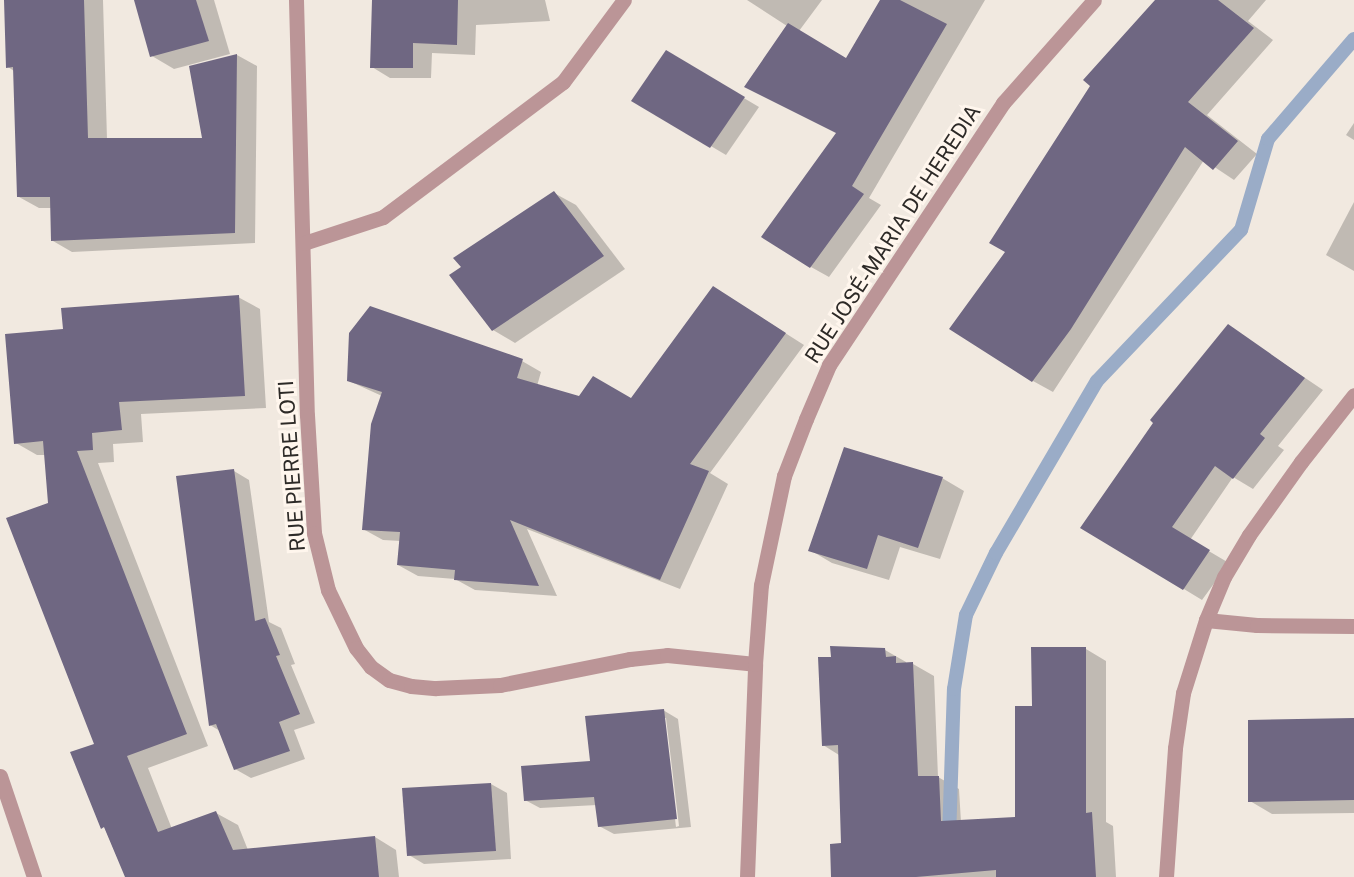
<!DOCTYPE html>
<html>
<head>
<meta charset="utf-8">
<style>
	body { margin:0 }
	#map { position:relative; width:1354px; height:877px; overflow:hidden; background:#f1e9e0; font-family:"Public Sans",sans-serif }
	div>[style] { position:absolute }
	.shadow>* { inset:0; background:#0003 }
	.stream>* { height:14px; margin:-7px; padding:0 7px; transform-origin:7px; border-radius:7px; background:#9aacc7 }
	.building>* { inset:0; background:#6f6782 }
	.minor>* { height:15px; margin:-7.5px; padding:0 7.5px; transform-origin:7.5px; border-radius:7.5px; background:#bb9597 }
	.tertiary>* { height:15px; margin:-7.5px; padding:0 7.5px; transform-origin:7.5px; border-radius:7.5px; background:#bb9597 }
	span { translate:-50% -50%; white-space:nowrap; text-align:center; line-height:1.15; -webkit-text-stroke:6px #fff6ed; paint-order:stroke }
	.street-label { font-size:21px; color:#2d2a27 }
</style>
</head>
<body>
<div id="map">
	<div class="shadow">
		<div style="clip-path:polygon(6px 0,103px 0,107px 139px,203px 139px,191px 67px,237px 55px,257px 66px,255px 243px,72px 252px,53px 241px,51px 208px,39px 208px,19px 197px,14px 71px,8px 67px)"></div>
		<div style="clip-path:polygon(136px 0,214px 0,230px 54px,174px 69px,152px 56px)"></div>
		<div style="clip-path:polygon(374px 0,545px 0,550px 21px,476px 25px,475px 55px,432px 53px,431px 78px,390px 78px,372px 67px)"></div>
		<div style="clip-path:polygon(747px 0,822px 0,799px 31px,846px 60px,881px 0,985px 0,869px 198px,881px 205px,829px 277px,811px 267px,838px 133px,787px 26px)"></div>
		<div style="clip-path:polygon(1157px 0,1266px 0,1248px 21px,1273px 40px,1207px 115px,1257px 154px,1234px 180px,1204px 160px,1053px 392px,1033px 381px,1007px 252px)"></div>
		<div style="clip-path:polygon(666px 52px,759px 107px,726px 155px,633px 100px)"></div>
		<div style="clip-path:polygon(1354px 123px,1354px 140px,1346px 135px)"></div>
		<div style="clip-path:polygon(554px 193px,576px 205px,625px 269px,515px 343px,493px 330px,451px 275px)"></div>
		<div style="clip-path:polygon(1354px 202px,1354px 271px,1326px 255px)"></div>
		<div style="clip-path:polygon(238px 297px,260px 309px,266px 408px,141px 414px,143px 442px,113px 444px,114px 462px,98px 463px,208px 746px,148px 768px,172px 829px,216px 813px,238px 825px,248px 850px,375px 837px,396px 850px,399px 877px,126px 877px,72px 753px,96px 744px,50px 504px,46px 455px,37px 455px,16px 443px,65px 331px)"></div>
		<div style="clip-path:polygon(732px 299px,804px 345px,710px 473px,728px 484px,680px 589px,527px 529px,557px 596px,475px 590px,455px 579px,418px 576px,398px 565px,401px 541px,383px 540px,363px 529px,382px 396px,349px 381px,522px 361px,541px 372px,537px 386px,580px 398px,631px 400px)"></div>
		<div style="clip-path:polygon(1228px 326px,1323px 390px,1278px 446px,1284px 450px,1253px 489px,1233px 477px,1190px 540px,1229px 563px,1202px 600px,1082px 527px,1155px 422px)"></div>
		<div style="clip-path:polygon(234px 471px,249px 480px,269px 622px,281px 628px,295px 664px,291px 665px,315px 723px,294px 730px,305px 759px,251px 778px,235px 769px,220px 731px,210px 725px)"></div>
		<div style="clip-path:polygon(942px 478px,964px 491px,940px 559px,900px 547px,889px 580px,832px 563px,810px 550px)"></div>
		<div style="clip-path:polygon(1086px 649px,1106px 661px,1106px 822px,1113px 826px,1116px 877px,833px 877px,843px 844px,839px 755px,823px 745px,832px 658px,885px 650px,906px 662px,906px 664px,913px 664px,934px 676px,938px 777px,959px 789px,961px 822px,1016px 818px,1033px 707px)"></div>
		<div style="clip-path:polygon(evenodd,663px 710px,678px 719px,691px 827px,614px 834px,599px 826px,597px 805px,540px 808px,525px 800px,592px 762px,663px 710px,663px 718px,666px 718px,679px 826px,676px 827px,663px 718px)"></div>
		<div style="clip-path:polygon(1354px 720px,1354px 813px,1272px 814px,1250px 801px)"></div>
		<div style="clip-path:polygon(491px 784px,507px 793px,511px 859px,424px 864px,409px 855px)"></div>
	</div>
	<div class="stream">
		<div style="left:949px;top:838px;width:149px;rotate:-88.1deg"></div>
		<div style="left:954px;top:689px;width:75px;rotate:-80.8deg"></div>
		<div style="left:966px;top:615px;width:69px;rotate:-64.2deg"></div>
		<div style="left:996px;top:553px;width:199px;rotate:-59.6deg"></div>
		<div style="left:1097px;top:381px;width:209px;rotate:-46.4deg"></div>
		<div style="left:1241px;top:230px;width:95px;rotate:-73.5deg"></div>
		<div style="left:1268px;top:139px;width:132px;rotate:-49.3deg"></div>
	</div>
	<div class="building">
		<div style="clip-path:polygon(4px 0,84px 0,88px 138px,202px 138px,189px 66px,237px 54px,235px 233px,51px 241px,50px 197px,17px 197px,13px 67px,6px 68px)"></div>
		<div style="clip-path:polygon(134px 0,196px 0,209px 41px,150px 57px)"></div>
		<div style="clip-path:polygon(372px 0,458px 0,457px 45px,413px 43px,413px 68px,370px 68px)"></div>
		<div style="clip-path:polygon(880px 0,900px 0,947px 24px,852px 186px,864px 194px,810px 268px,761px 237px,836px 133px,744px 87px,788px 23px,846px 58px)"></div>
		<div style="clip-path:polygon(1155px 0,1218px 0,1254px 28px,1188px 102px,1238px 141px,1213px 170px,1185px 147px,1071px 329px,1032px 382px,949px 329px,1005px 252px,989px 243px,1090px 86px,1083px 80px)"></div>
		<div style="clip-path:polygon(666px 50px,745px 97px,710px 148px,631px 101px)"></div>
		<div style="clip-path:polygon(554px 191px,604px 256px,492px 331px,449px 275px,461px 267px,453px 258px)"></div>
		<div style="clip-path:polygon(713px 286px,786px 333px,690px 464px,709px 471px,660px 580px,510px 520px,539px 586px,454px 580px,455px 570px,397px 565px,400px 532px,362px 530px,371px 424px,382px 392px,347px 381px,349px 333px,370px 306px,523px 359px,517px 378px,579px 396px,593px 376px,631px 398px)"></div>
		<div style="clip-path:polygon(239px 295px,245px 396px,119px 402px,122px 430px,92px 433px,93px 450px,77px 451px,187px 734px,127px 756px,158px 832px,216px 811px,233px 850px,375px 836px,379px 877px,125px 877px,104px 827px,101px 829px,70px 752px,94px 744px,6px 518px,48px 503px,43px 441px,14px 444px,5px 334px,63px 329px,61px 308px)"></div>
		<div style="clip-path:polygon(1228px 324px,1305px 378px,1260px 434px,1265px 438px,1233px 479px,1215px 466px,1172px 527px,1210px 550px,1183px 590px,1080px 528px,1153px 423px,1150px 420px)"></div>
		<div style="clip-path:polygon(844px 447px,943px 477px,918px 548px,878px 535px,867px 569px,808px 551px)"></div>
		<div style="clip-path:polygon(234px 469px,255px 621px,265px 618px,280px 655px,276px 656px,300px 714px,279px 722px,290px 751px,234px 770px,216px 724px,209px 726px,176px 476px)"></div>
		<div style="clip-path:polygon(830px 646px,885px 648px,886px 657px,896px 656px,896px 663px,913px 662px,918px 776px,939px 776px,941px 821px,1015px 817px,1015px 706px,1032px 706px,1031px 647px,1086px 647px,1086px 813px,1092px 812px,1096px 877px,996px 877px,996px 870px,916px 877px,831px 877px,830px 844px,841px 843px,838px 745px,822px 746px,818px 657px,831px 657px)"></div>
		<div style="clip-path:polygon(664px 709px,677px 819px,598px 827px,594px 797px,524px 801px,521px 766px,590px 761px,585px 716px)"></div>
		<div style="clip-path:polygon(1354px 718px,1354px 800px,1248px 802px,1248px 720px)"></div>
		<div style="clip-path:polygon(491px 783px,496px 851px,407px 856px,402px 788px)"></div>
	</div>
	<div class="minor">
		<div style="left:296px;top:0;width:415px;rotate:88.5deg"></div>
		<div style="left:307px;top:415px;width:118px;rotate:86.6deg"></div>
		<div style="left:314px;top:533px;width:59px;rotate:76.2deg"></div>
		<div style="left:328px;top:590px;width:64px;rotate:64.2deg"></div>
		<div style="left:356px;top:648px;width:24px;rotate:52deg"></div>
		<div style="left:371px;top:667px;width:22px;rotate:36deg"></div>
		<div style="left:389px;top:680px;width:23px;rotate:15deg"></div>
		<div style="left:411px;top:686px;width:25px;rotate:5deg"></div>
		<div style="left:436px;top:688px;width:64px;rotate:-2.7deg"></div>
		<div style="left:500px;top:685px;width:133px;rotate:-11.3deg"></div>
		<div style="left:630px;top:659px;width:37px;rotate:-6deg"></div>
		<div style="left:667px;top:655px;width:88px;rotate:5.8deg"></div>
		<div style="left:304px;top:243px;width:83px;rotate:-18.2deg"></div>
		<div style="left:383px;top:217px;width:225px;rotate:-36.9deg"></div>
		<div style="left:563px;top:82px;width:102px;rotate:-53.4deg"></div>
		<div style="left:1206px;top:620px;width:51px;rotate:5.6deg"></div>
		<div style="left:1257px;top:625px;width:97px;rotate:0.6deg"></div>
		<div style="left:0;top:776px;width:107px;rotate:71.4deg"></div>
		<div style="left:1166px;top:877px;width:129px;rotate:-86deg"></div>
		<div style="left:1175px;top:748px;width:56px;rotate:-81.7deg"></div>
		<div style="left:1183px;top:693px;width:77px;rotate:-72.5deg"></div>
		<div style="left:1206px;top:620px;width:47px;rotate:-67.3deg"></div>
		<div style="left:1224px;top:577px;width:49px;rotate:-59.2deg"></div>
		<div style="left:1249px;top:535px;width:90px;rotate:-54.5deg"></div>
		<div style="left:1301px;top:462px;width:85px;rotate:-51.7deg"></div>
	</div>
	<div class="tertiary">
		<div style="left:747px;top:877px;width:213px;rotate:-87.8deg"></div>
		<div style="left:755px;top:664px;width:79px;rotate:-85.7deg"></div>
		<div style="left:761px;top:585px;width:111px;rotate:-78.1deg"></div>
		<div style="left:784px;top:476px;width:61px;rotate:-68.9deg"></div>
		<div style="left:806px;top:419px;width:59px;rotate:-66.9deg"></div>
		<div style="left:829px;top:365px;width:315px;rotate:-56.4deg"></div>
		<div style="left:1003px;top:103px;width:137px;rotate:-48.5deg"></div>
	</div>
	<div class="street-label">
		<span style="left:893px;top:234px;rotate:-57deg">RUE JOSÉ-MARIA DE HEREDIA</span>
		<span style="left:292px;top:466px;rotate:-94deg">RUE PIERRE LOTI</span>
	</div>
</div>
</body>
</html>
